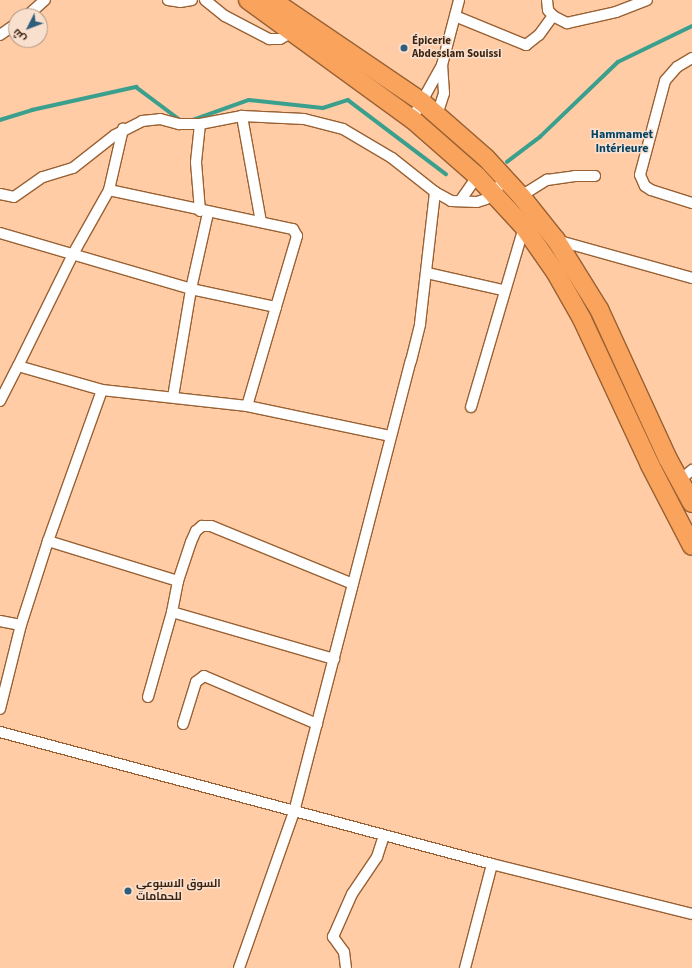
<!DOCTYPE html>
<html>
<head>
<meta charset="utf-8">
<style>
	body { margin:0 }
	#map { position:relative; width:692px; height:968px; overflow:hidden; background:#ffcca6; font-family:"Source Sans 3",Cairo,sans-serif }
	div>[style] { position:absolute }
	.stream>* { height:3.5px; margin:-1.75px; padding:0 1.75px; transform-origin:1.75px; border-radius:1.75px; background:#3aa08d }
	.roads { filter:drop-shadow(1px 0 #996133) drop-shadow(-1px 0 #996133) drop-shadow(0 1px #996133) drop-shadow(0 -1px #996133) }
	.street>* { height:10px; margin:-5px; padding:0 5px; transform-origin:5px; border-radius:5px; background:#fff }
	.highway>* { height:18px; margin:-9px; padding:0 9px; transform-origin:9px; border-radius:9px; background:#faa35c }
	.dots>* { width:11px; height:11px; translate:-50% -50%; box-sizing:border-box; border:2px solid #f9dfcd; border-radius:50% }
	span { translate:-50% -50%; white-space:nowrap; text-align:center; line-height:1.15; -webkit-text-stroke:3px #f9dfcd; paint-order:stroke }
	.poi-label { font-size:11px; color:#3d2512; font-weight:700 }
	.left { translate:0 -50%; text-align:left }
	.neighbourhood-label { font-size:12px; color:#014262; font-weight:700 }
	.north { position:absolute; left:8px; top:8px; width:40px; height:40px; box-sizing:border-box; background:#f9dfcd; border:1px solid #ae9582; border-radius:50%; rotate:228deg; font-size:11px; font-weight:700; line-height:16px; text-align:center; color:#3d2512 }
	.north::after { content:''; display:block; margin:auto; width:14px; height:18px; background:#2e5e7c; clip-path:polygon(50% 0,100% 100%,50% 72%,0 100%) }
</style>
</head>
<body>
<div id="map">
	<div class="stream">
		<div style="left:0;top:120px;width:34px;rotate:-17deg"></div>
		<div style="left:32px;top:110px;width:107px;rotate:-12.5deg"></div>
		<div style="left:136px;top:87px;width:59px;rotate:36.7deg"></div>
		<div style="left:193px;top:120px;width:59px;rotate:-19.7deg"></div>
		<div style="left:249px;top:100px;width:74px;rotate:6.2deg"></div>
		<div style="left:323px;top:108px;width:26px;rotate:-18deg"></div>
		<div style="left:348px;top:100px;width:123px;rotate:37.1deg"></div>
		<div style="left:507px;top:162px;width:41px;rotate:-37.1deg"></div>
		<div style="left:540px;top:137px;width:108px;rotate:-43.9deg"></div>
		<div style="left:618px;top:62px;width:82px;rotate:-25.9deg"></div>
	</div>
	<div class="roads">
		<div class="street">
			<div style="left:168px;top:0;width:12px;rotate:9deg"></div>
			<div style="left:180px;top:2px;width:12px;rotate:-9deg"></div>
			<div style="left:205px;top:0;width:26px;rotate:39deg"></div>
			<div style="left:225px;top:16px;width:50px;rotate:27.6deg"></div>
			<div style="left:269px;top:39px;width:11px"></div>
			<div style="left:280px;top:39px;width:13px;rotate:-29deg"></div>
			<div style="left:547px;top:0;width:10px;rotate:84deg"></div>
			<div style="left:548px;top:10px;width:8px;rotate:50deg"></div>
			<div style="left:553px;top:16px;width:16px;rotate:27deg"></div>
			<div style="left:567px;top:23px;width:50px;rotate:-12.7deg"></div>
			<div style="left:616px;top:12px;width:33px;rotate:-21deg"></div>
			<div style="left:27px;top:16px;width:24px;rotate:-42deg"></div>
			<div style="left:455px;top:16px;width:77px;rotate:22.2deg"></div>
			<div style="left:526px;top:45px;width:16px;rotate:-38deg"></div>
			<div style="left:539px;top:35px;width:24px;rotate:-54deg"></div>
			<div style="left:0;top:35px;width:19px;rotate:-35deg"></div>
			<div style="left:692px;top:58px;width:17px;rotate:149deg"></div>
			<div style="left:677px;top:67px;width:18px;rotate:131deg"></div>
			<div style="left:665px;top:81px;width:97px;rotate:104.9deg"></div>
			<div style="left:640px;top:175px;width:12px;rotate:66deg"></div>
			<div style="left:645px;top:186px;width:7px;rotate:34deg"></div>
			<div style="left:651px;top:190px;width:43px;rotate:17.6deg"></div>
			<div style="left:436px;top:118px;width:26px;rotate:-72deg"></div>
			<div style="left:444px;top:93px;width:28px;rotate:-94deg"></div>
			<div style="left:412px;top:119px;width:62px;rotate:-60.9deg"></div>
			<div style="left:442px;top:65px;width:67px;rotate:-75.3deg"></div>
			<div style="left:109px;top:190px;width:63px;rotate:-77.1deg"></div>
			<div style="left:0;top:194px;width:14px;rotate:12deg"></div>
			<div style="left:14px;top:197px;width:35px;rotate:-35deg"></div>
			<div style="left:43px;top:177px;width:31px;rotate:-17deg"></div>
			<div style="left:73px;top:168px;width:53px;rotate:-38.2deg"></div>
			<div style="left:115px;top:135px;width:30px;rotate:-27deg"></div>
			<div style="left:142px;top:121px;width:18px;rotate:-6deg"></div>
			<div style="left:160px;top:119px;width:20px;rotate:15deg"></div>
			<div style="left:179px;top:124px;width:21px"></div>
			<div style="left:200px;top:124px;width:43px;rotate:-10.8deg"></div>
			<div style="left:521px;top:196px;width:31px;rotate:-32deg"></div>
			<div style="left:547px;top:180px;width:28px;rotate:-8deg"></div>
			<div style="left:575px;top:176px;width:20px"></div>
			<div style="left:460px;top:201px;width:33px;rotate:-55deg"></div>
			<div style="left:200px;top:211px;width:49px;rotate:-94.7deg"></div>
			<div style="left:196px;top:162px;width:38px;rotate:-84deg"></div>
			<div style="left:261px;top:222px;width:108px;rotate:-100.2deg"></div>
			<div style="left:242px;top:116px;width:62px;rotate:2.8deg"></div>
			<div style="left:304px;top:119px;width:40px;rotate:14.4deg"></div>
			<div style="left:343px;top:129px;width:57px;rotate:30.6deg"></div>
			<div style="left:392px;top:158px;width:55px;rotate:38.3deg"></div>
			<div style="left:0;top:233px;width:199px;rotate:16.3deg"></div>
			<div style="left:191px;top:289px;width:87px;rotate:12deg"></div>
			<div style="left:276px;top:307px;width:103px;rotate:106.3deg"></div>
			<div style="left:556px;top:240px;width:141px;rotate:15.6deg"></div>
			<div style="left:427px;top:273px;width:78px;rotate:12.6deg"></div>
			<div style="left:18px;top:366px;width:125px;rotate:-63.8deg"></div>
			<div style="left:73px;top:254px;width:73px;rotate:-60.6deg"></div>
			<div style="left:109px;top:190px;width:188px;rotate:12deg"></div>
			<div style="left:293px;top:229px;width:8px;rotate:60deg"></div>
			<div style="left:297px;top:236px;width:74px;rotate:106.5deg"></div>
			<div style="left:173px;top:397px;width:109px;rotate:-80.5deg"></div>
			<div style="left:191px;top:289px;width:78px;rotate:-77.4deg"></div>
			<div style="left:0;top:401px;width:39px;rotate:-63deg"></div>
			<div style="left:18px;top:366px;width:87px;rotate:15.9deg"></div>
			<div style="left:102px;top:390px;width:146px;rotate:6.3deg"></div>
			<div style="left:247px;top:406px;width:147px;rotate:11.8deg"></div>
			<div style="left:471px;top:407px;width:188px;rotate:-73.6deg"></div>
			<div style="left:680px;top:480px;width:16px;rotate:-40deg"></div>
			<div style="left:48px;top:541px;width:160px;rotate:-70.3deg"></div>
			<div style="left:172px;top:612px;width:32px;rotate:-79deg"></div>
			<div style="left:178px;top:581px;width:41px;rotate:-71.6deg"></div>
			<div style="left:191px;top:542px;width:12px;rotate:-66deg"></div>
			<div style="left:196px;top:531px;width:8px;rotate:-40deg"></div>
			<div style="left:202px;top:526px;width:9px"></div>
			<div style="left:211px;top:526px;width:153px;rotate:22.2deg"></div>
			<div style="left:0;top:621px;width:21px;rotate:11deg"></div>
			<div style="left:148px;top:697px;width:88px;rotate:-74.2deg"></div>
			<div style="left:172px;top:612px;width:169px;rotate:16.2deg"></div>
			<div style="left:0;top:709px;width:87px;rotate:-76deg"></div>
			<div style="left:21px;top:625px;width:88px;rotate:-72.2deg"></div>
			<div style="left:48px;top:541px;width:136px;rotate:17.1deg"></div>
			<div style="left:183px;top:724px;width:44px;rotate:-72.8deg"></div>
			<div style="left:196px;top:682px;width:10px;rotate:-37deg"></div>
			<div style="left:204px;top:676px;width:123px;rotate:23deg"></div>
			<div style="left:0;top:732px;width:509px;rotate:15.02deg"></div>
			<div style="left:492px;top:864px;width:206px;rotate:14deg"></div>
			<div style="left:239px;top:968px;width:165px;rotate:-70.6deg"></div>
			<div style="left:294px;top:812px;width:466px;rotate:-75.5deg"></div>
			<div style="left:411px;top:361px;width:38px;rotate:-76deg"></div>
			<div style="left:420px;top:324px;width:133px;rotate:-83.5deg"></div>
			<div style="left:435px;top:192px;width:18px;rotate:29deg"></div>
			<div style="left:451px;top:201px;width:26px;rotate:2deg"></div>
			<div style="left:477px;top:202px;width:9px;rotate:-18deg"></div>
			<div style="left:486px;top:199px;width:28px;rotate:-45deg"></div>
			<div style="left:346px;top:968px;width:16px;rotate:-97deg"></div>
			<div style="left:344px;top:952px;width:19px;rotate:-126deg"></div>
			<div style="left:333px;top:937px;width:47px;rotate:-66.2deg"></div>
			<div style="left:352px;top:894px;width:45px;rotate:-56deg"></div>
			<div style="left:377px;top:857px;width:22px;rotate:-72deg"></div>
			<div style="left:465px;top:968px;width:107px;rotate:-75.4deg"></div>
		</div>
		<div class="highway">
			<div style="left:248px;top:0;width:203px;rotate:36deg"></div>
			<div style="left:412px;top:119px;width:86px;rotate:41.2deg"></div>
			<div style="left:477px;top:176px;width:69px;rotate:47.3deg"></div>
			<div style="left:524px;top:227px;width:56px;rotate:55.2deg"></div>
			<div style="left:556px;top:273px;width:53px;rotate:60.5deg"></div>
			<div style="left:582px;top:319px;width:161px;rotate:65deg"></div>
			<div style="left:650px;top:465px;width:91px;rotate:62.6deg"></div>
			<div style="left:272px;top:0;width:181px;rotate:34.2deg"></div>
			<div style="left:422px;top:102px;width:85px;rotate:41.2deg"></div>
			<div style="left:486px;top:158px;width:52px;rotate:47.4deg"></div>
			<div style="left:521px;top:196px;width:56px;rotate:51.5deg"></div>
			<div style="left:556px;top:240px;width:81px;rotate:58.1deg"></div>
			<div style="left:599px;top:309px;width:165px;rotate:65.3deg"></div>
			<div style="left:668px;top:459px;width:50px;rotate:61.4deg"></div>
		</div>
	</div>
	<div class="dots">
		<div style="left:404px;top:48px;background:#2e5e7c"></div>
		<div style="left:128px;top:891px;background:#2e5e7c"></div>
	</div>
	<div class="poi-label">
		<span class="left" style="left:412px;top:48px">Épicerie<br>Abdesslam Souissi</span>
		<span class="left" style="left:136px;top:891px">السوق الاسبوعي<br>للحمامات</span>
	</div>
	<div class="neighbourhood-label">
		<span style="left:622px;top:142px">Hammamet<br>Intérieure</span>
	</div>
	<div class="north">ش</div>
</div>
</body>
</html>
